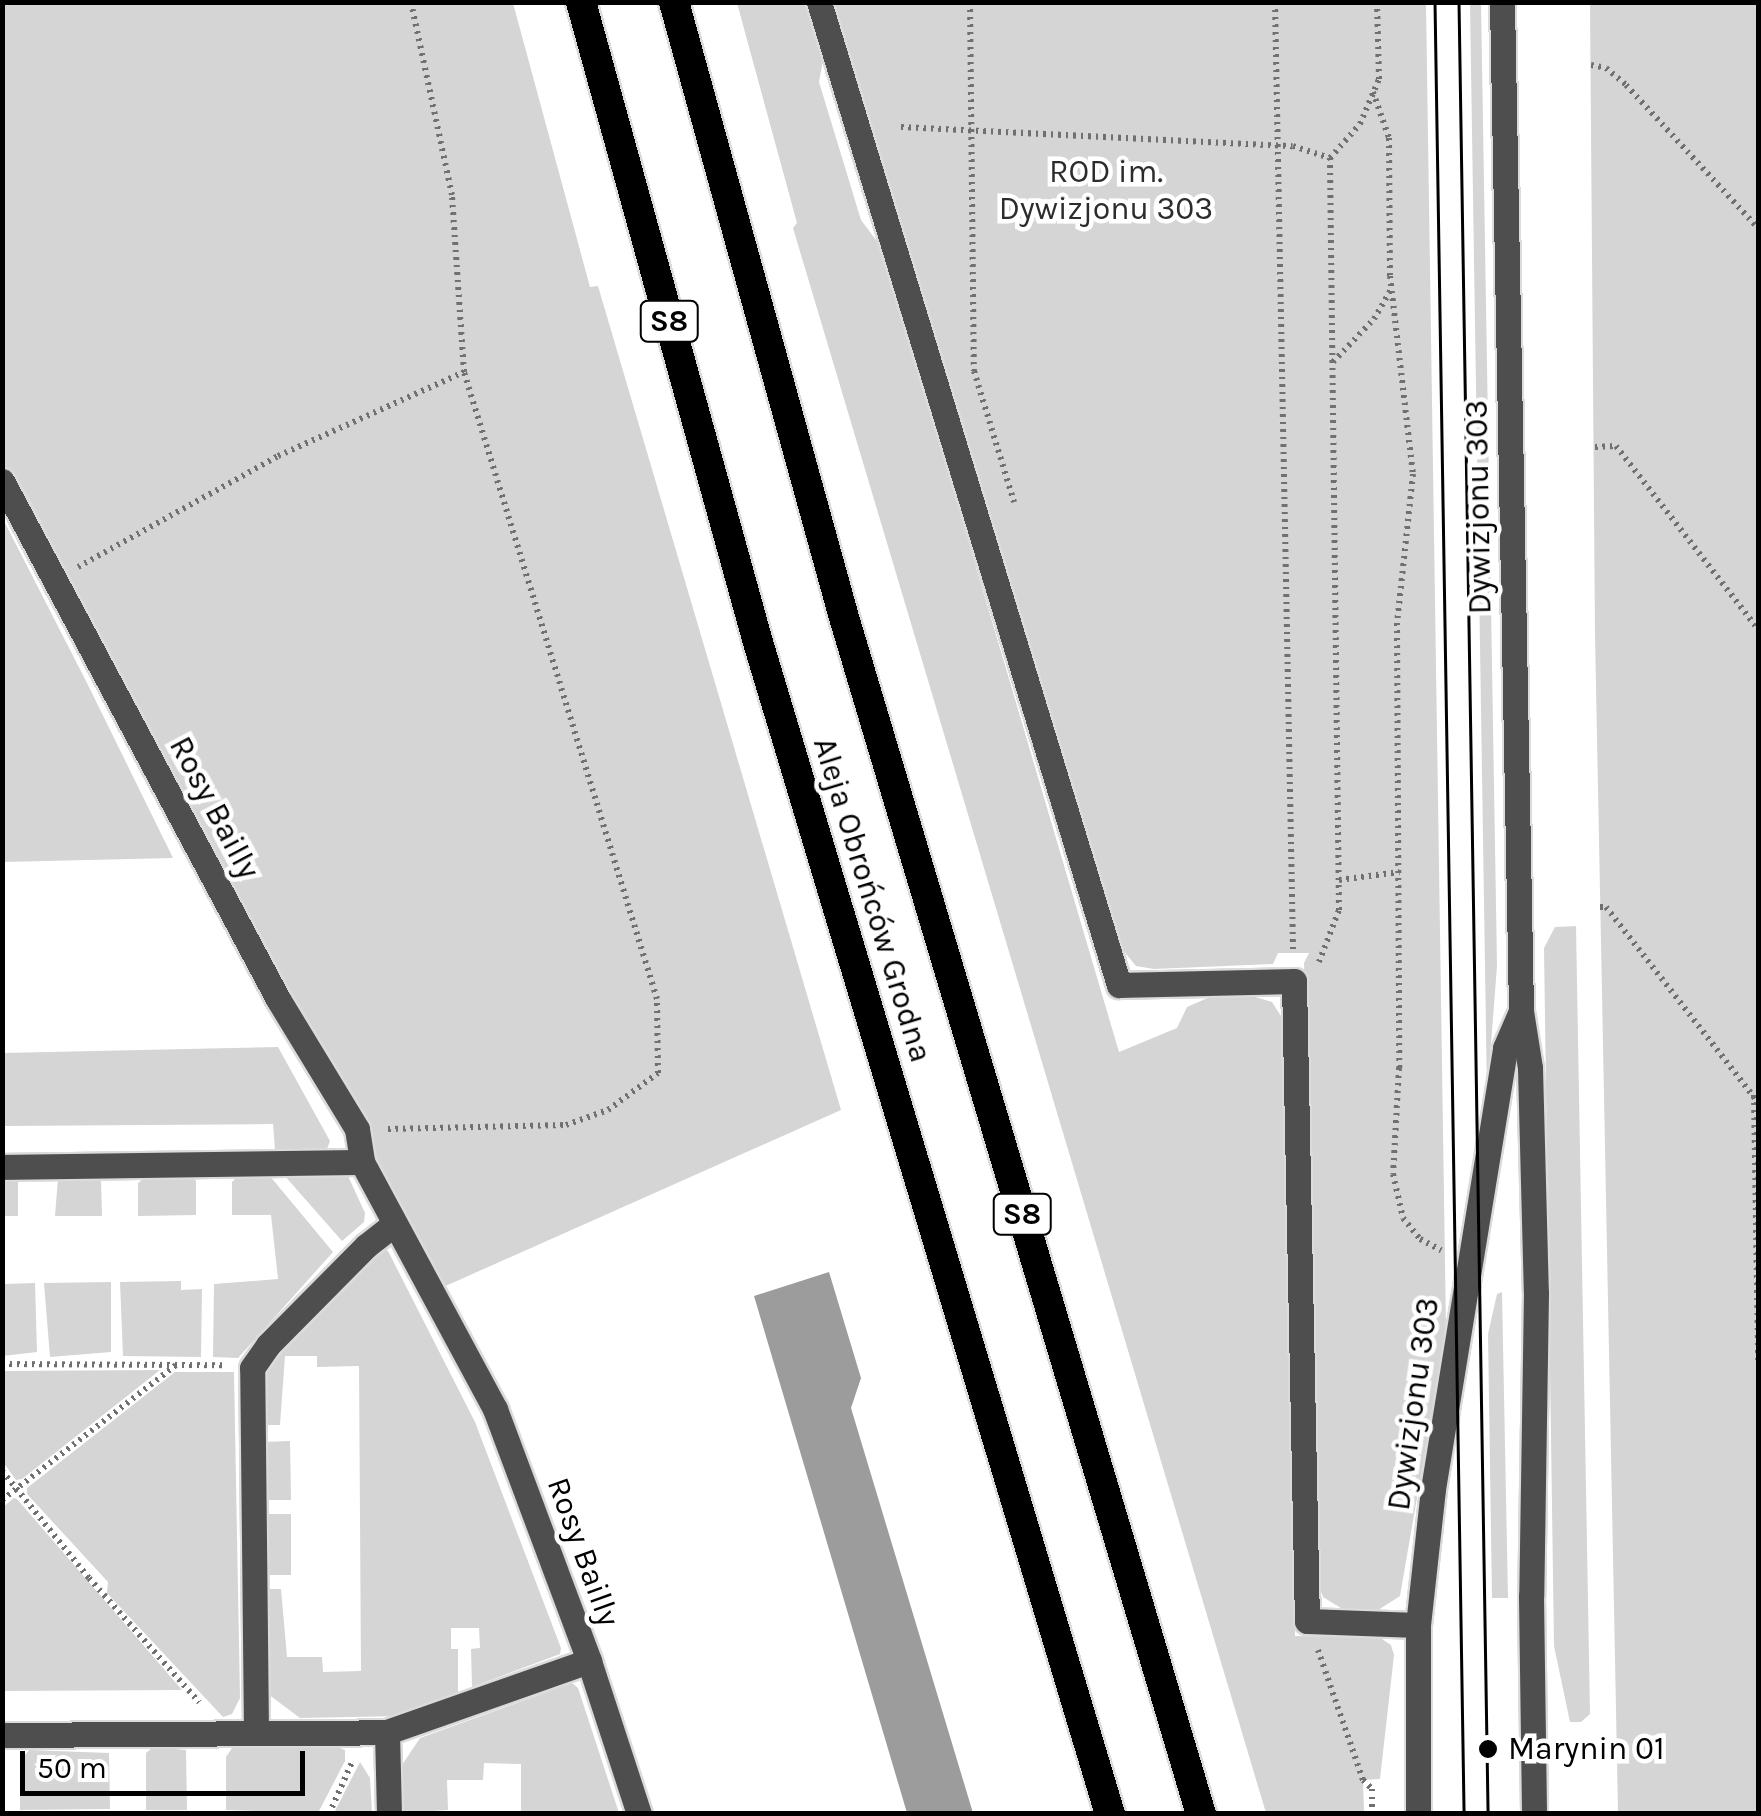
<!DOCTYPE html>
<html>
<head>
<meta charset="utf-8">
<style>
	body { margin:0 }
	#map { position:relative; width:1761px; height:1816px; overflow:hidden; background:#fff; font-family:Karla,sans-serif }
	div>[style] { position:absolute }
	.green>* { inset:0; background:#d5d5d5 }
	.water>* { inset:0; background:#9c9c9c }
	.path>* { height:6px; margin-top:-3px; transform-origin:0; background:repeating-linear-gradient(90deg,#707070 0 2.5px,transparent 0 7.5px) }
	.roads { filter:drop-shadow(2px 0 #dbdbdb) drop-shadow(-2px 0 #dbdbdb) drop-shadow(0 2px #dbdbdb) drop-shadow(0 -2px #dbdbdb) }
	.minor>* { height:25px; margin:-12.5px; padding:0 12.5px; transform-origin:12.5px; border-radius:12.5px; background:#4e4e4e }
	.highway>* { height:30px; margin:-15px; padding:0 15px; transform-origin:15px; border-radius:15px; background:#000 }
	.tram>* { height:2.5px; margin:-1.25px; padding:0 1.25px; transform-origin:1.25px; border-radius:1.25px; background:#000 }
	.dots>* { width:28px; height:28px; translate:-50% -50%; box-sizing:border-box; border:5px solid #fff; border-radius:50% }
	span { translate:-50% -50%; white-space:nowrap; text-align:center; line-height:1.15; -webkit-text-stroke:9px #fff; paint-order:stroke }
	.shield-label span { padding:2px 8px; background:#fff; border:2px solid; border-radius:8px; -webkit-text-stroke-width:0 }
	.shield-label { font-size:30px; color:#000; font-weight:700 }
	.park-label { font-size:32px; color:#2c2c2c }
	.street-label { font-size:32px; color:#000 }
	.poi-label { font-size:32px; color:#000 }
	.left { translate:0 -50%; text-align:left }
	.frame { position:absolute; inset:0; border:5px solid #000; pointer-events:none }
	.scale { position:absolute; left:20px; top:1751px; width:285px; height:45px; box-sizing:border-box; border:5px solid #000; border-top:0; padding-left:12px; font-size:30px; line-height:35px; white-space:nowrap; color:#000; -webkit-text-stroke:8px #fff; paint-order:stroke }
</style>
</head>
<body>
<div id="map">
	<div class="green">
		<div style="clip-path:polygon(2px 3px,513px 3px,590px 287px,598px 286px,841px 1110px,441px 1288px,26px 493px,3px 502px)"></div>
		<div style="clip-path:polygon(737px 3px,808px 3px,824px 55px,819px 82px,861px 220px,882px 248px,1119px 1052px,1177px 1028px,1187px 1007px,1212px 996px,1242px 993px,1272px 1002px,1286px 1024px,1295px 1636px,1379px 1637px,1391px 1645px,1394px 1655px,1380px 1779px,1363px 1780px,1364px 1813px,1266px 1813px,793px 228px,797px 223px)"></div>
		<div style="clip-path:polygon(833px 3px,1426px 3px,1446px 1330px,1400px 1596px,1375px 1612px,1344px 1610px,1323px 1597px,1320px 1589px,1304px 963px,1309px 953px,1278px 953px,1273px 964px,1154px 969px,1136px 966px,1112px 937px)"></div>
		<div style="clip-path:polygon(1470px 3px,1481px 3px,1497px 966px,1487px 1095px)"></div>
		<div style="clip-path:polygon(1590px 3px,1758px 3px,1758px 1813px,1618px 1813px,1595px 635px)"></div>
		<div style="clip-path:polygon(3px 519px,87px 683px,173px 858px,3px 862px)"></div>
		<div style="clip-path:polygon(1576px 926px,1590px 1714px,1581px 1722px,1570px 1722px,1554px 1646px,1544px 948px,1555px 927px)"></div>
		<div style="clip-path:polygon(278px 1047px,330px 1141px,327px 1149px,275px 1150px,273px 1124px,3px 1126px,3px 1053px)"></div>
		<div style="clip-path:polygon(269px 1175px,333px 1252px,238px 1358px,213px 1357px,214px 1284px,278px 1279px,271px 1215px,232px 1215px,232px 1182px,238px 1176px)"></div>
		<div style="clip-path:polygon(284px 1175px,348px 1176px,365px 1213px,364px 1222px,342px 1241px)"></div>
		<div style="clip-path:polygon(191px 1177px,196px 1181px,196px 1215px,138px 1216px,138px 1183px,144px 1178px)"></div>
		<div style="clip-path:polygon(58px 1178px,101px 1180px,102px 1216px,55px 1216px)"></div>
		<div style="clip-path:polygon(2px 1181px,18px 1182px,18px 1216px,3px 1216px)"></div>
		<div style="clip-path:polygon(382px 1248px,388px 1251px,475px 1422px,561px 1648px,560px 1654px,472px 1687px,471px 1649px,480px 1648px,479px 1628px,451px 1628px,451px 1649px,458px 1649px,458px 1693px,402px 1716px,300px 1718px,268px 1694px,266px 1589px,281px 1589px,287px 1657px,322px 1657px,323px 1672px,361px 1671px,359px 1366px,317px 1367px,317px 1356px,285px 1356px,280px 1425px,263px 1425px,264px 1371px,269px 1360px,370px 1254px)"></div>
		<div style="clip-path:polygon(181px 1281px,181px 1290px,202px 1289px,201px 1357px,123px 1356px,120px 1282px)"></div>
		<div style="clip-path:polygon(111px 1282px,111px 1352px,50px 1357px,44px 1283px)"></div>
		<div style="clip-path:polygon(35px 1283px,37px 1352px,3px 1356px,3px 1284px)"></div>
		<div style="clip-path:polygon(1502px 1292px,1508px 1598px,1492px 1598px,1488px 1334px,1497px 1294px)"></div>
		<div style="clip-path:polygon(160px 1370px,22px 1479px,16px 1480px,3px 1462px,3px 1371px)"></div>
		<div style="clip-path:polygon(175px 1372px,234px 1372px,240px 1698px,232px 1714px,223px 1717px,107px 1593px,108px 1582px,27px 1494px,27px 1488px)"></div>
		<div style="clip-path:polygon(290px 1441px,291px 1500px,263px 1500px,263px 1442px)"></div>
		<div style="clip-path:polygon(14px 1498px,17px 1499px,182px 1690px,3px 1691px,3px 1507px)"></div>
		<div style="clip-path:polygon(263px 1514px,291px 1514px,291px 1575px,264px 1575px)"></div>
		<div style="clip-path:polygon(572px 1683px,578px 1688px,619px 1813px,521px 1813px,521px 1764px,484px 1763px,483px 1780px,447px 1780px,448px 1810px,402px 1813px,400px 1768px,420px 1738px)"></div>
		<div style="clip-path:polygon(153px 1747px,186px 1750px,187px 1810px,146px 1810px,146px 1753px)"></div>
		<div style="clip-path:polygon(338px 1747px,345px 1750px,345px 1761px,318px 1813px,226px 1810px,226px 1757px,232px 1748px)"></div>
		<div style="clip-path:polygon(29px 1750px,109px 1753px,110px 1809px,20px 1810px,20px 1762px)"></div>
		<div style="clip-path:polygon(360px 1762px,370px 1778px,372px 1813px,334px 1813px)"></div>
	</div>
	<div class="water">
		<div style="clip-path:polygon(829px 1272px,861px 1378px,851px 1408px,973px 1813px,907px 1813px,754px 1296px)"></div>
	</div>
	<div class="path">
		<div style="left:970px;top:2px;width:369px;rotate:89.4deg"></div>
		<div style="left:974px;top:371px;width:137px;rotate:73deg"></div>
		<div style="left:1275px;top:2px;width:949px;rotate:88.91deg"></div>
		<div style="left:1591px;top:65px;width:15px;rotate:11deg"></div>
		<div style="left:1606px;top:68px;width:26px;rotate:40deg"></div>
		<div style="left:1626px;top:85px;width:195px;rotate:47.3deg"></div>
		<div style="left:1373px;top:92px;width:49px;rotate:70.8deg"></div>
		<div style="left:1389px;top:138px;width:138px;rotate:89.6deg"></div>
		<div style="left:1390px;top:276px;width:199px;rotate:83.4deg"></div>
		<div style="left:1413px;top:474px;width:150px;rotate:96.1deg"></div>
		<div style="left:1397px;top:623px;width:445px;rotate:89.7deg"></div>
		<div style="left:1399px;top:1068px;width:106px;rotate:93.2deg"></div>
		<div style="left:1393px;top:1174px;width:45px;rotate:77.2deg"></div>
		<div style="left:1403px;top:1218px;width:27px;rotate:51deg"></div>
		<div style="left:1420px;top:1239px;width:24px;rotate:28deg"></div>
		<div style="left:901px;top:127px;width:392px;rotate:2.8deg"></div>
		<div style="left:1293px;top:146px;width:39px;rotate:18deg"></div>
		<div style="left:1333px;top:362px;width:59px;rotate:-46.4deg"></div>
		<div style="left:1374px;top:319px;width:34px;rotate:-60deg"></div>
		<div style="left:1595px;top:447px;width:21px;rotate:-3deg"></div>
		<div style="left:1616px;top:446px;width:232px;rotate:52.2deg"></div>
		<div style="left:78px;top:567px;width:229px;rotate:-29deg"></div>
		<div style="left:278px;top:456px;width:204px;rotate:-24.3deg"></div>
		<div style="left:1339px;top:880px;width:61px;rotate:-7.6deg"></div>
		<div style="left:1600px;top:907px;width:6px"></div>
		<div style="left:1606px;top:907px;width:247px;rotate:52.1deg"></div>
		<div style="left:1319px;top:962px;width:56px;rotate:-69deg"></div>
		<div style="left:1339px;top:910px;width:752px;rotate:-90.69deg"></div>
		<div style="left:1330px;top:158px;width:45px;rotate:-48.6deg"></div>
		<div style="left:1360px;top:124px;width:49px;rotate:-67.1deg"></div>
		<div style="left:1379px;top:79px;width:77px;rotate:-91.5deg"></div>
		<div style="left:1754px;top:1095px;width:266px;rotate:89.1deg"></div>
		<div style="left:388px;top:1129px;width:178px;rotate:-1.3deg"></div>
		<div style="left:566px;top:1125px;width:45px;rotate:-19.7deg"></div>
		<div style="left:608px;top:1110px;width:62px;rotate:-36.5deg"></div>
		<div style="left:658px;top:1073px;width:74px;rotate:-90.8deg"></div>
		<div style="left:657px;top:999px;width:656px;rotate:-107.11deg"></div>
		<div style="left:464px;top:372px;width:177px;rotate:-93.9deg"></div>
		<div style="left:452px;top:195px;width:197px;rotate:-102deg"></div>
		<div style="left:2px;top:1364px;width:224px;rotate:0.3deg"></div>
		<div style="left:2px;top:1471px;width:138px;rotate:50.9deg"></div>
		<div style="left:89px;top:1578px;width:166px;rotate:48.4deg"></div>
		<div style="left:2px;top:1500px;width:220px;rotate:-37.8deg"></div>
		<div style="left:1318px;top:1650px;width:138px;rotate:70.9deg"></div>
		<div style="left:1363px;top:1780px;width:13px;rotate:45deg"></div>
		<div style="left:1372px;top:1789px;width:25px;rotate:90deg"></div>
		<div style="left:329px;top:1814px;width:59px;rotate:-66deg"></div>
	</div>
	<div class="roads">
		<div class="minor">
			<div style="left:819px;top:2px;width:1028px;rotate:73.03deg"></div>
			<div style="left:1119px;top:985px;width:175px;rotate:-1.3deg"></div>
			<div style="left:1294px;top:981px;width:640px;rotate:88.84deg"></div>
			<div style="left:1307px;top:1621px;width:111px;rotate:2.1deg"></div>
			<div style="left:1502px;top:2px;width:1009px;rotate:88.92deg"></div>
			<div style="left:1521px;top:1011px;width:58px;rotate:81deg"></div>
			<div style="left:1530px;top:1068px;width:225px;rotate:88.5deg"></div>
			<div style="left:1536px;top:1293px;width:303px;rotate:90.9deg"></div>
			<div style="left:1531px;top:1596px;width:218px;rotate:89.2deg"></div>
			<div style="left:2px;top:481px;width:587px;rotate:61.95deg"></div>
			<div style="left:278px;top:999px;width:152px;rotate:58.7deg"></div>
			<div style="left:357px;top:1129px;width:33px;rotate:81deg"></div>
			<div style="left:362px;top:1162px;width:281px;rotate:61.7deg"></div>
			<div style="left:495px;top:1409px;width:269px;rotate:69.5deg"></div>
			<div style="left:589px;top:1661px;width:161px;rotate:71.9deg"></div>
			<div style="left:2px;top:1167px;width:360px;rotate:-0.8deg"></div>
			<div style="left:256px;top:1732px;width:364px;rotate:-90.6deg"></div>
			<div style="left:252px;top:1368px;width:28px;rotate:-55deg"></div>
			<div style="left:268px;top:1345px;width:139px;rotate:-45.3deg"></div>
			<div style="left:366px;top:1246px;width:36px;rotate:-38deg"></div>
			<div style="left:2px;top:1735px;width:385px;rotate:-0.4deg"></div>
			<div style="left:389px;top:1814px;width:82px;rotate:-91.4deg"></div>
			<div style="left:387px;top:1732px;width:214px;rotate:-19.4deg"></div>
			<div style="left:1418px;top:1814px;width:189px;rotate:-90deg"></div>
			<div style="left:1418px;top:1625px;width:137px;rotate:-83.7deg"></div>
			<div style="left:1433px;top:1489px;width:447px;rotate:-80.7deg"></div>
			<div style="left:1505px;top:1048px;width:40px;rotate:-66.6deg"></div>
		</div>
		<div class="highway">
			<div style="left:581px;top:2px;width:661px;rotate:74.55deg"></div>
			<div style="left:757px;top:639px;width:1227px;rotate:73.28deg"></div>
			<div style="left:674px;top:2px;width:635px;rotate:74.56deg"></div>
			<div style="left:843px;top:614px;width:1252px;rotate:73.39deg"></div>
		</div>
	</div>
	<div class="tram">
		<div style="left:1435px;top:2px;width:1812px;rotate:89.08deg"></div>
		<div style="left:1459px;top:2px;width:1812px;rotate:89.08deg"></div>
	</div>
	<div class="dots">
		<div style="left:1488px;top:1749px;background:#000"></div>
	</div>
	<div class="shield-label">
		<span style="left:669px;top:321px">S8</span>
		<span style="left:1022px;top:1214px">S8</span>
	</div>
	<div class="park-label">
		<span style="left:1106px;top:191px">ROD im.<br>Dywizjonu 303</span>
	</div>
	<div class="street-label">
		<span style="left:1479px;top:507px;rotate:-91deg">Dywizjonu 303</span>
		<span style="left:214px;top:808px;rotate:62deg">Rosy Bailly</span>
		<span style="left:872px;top:900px;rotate:73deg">Aleja Obrońców Grodna</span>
		<span style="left:1414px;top:1404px;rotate:-82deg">Dywizjonu 303</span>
		<span style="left:583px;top:1552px;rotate:70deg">Rosy Bailly</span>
	</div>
	<div class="poi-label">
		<span class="left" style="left:1508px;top:1749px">Marynin 01</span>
	</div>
	<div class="frame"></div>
	<div class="scale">50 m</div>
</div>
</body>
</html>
